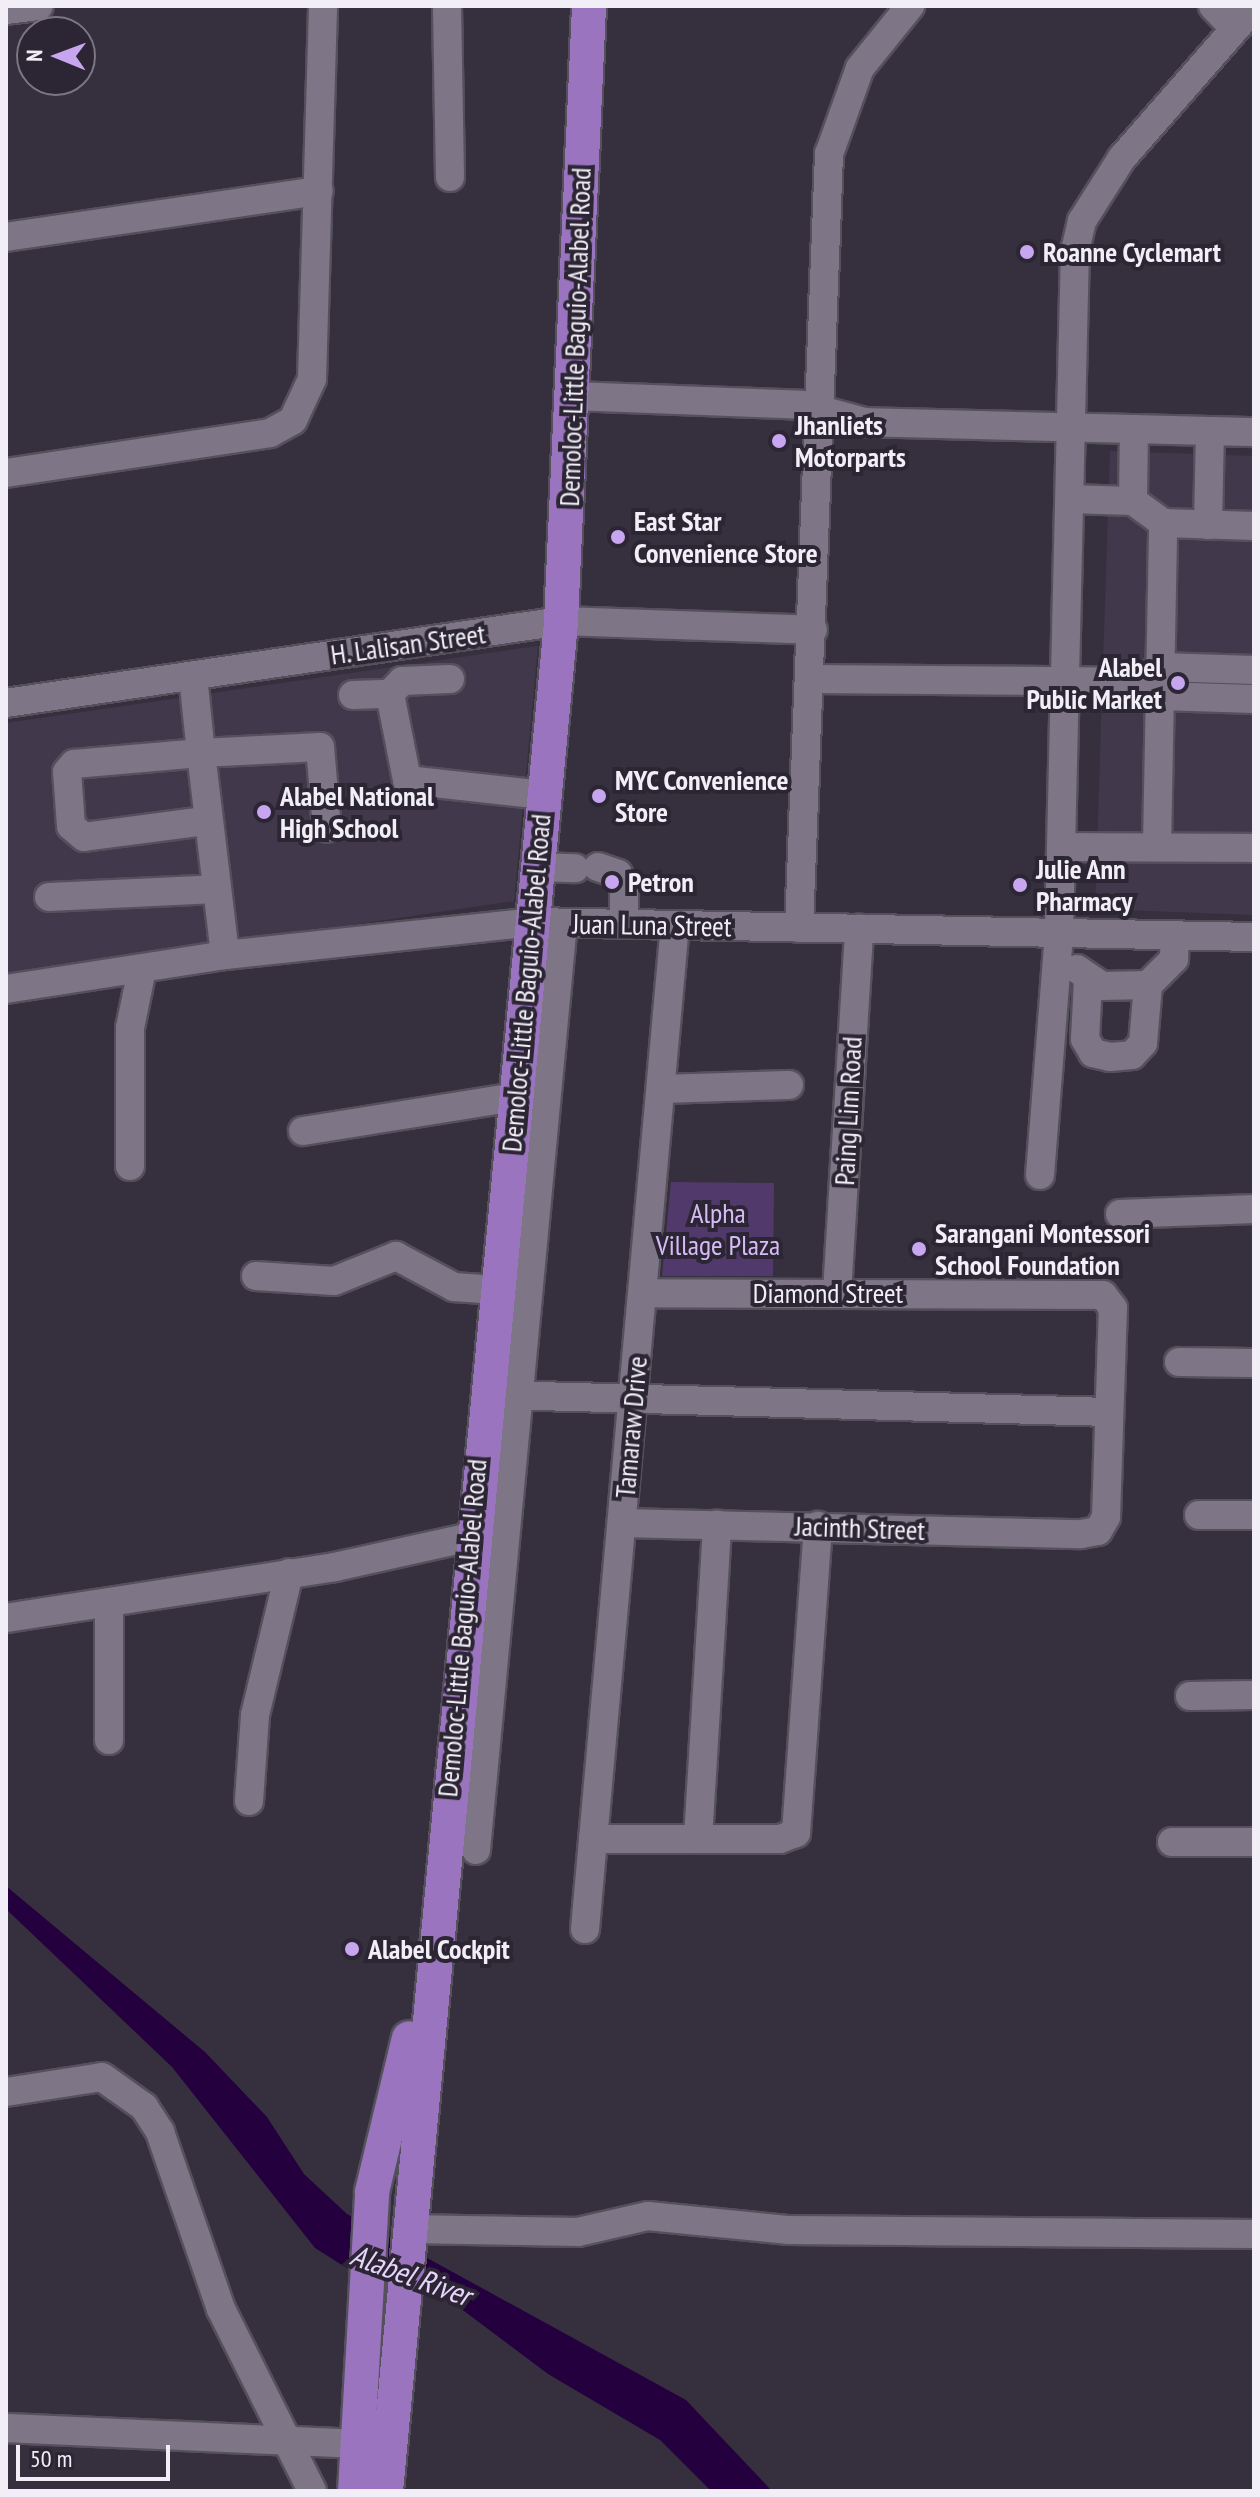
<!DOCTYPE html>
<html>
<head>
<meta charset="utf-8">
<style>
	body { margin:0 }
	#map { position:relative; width:1260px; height:2497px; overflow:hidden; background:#36303e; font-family:"PT Sans Narrow",sans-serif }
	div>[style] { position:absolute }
	.built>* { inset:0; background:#41384c }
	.green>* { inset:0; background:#51396b }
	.water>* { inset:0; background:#25003f }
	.roads { filter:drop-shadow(2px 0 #55505c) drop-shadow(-2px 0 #55505c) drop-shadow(0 2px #55505c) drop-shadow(0 -2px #55505c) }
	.minor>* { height:28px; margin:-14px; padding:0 14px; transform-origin:14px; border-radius:14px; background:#7e7687 }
	.major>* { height:34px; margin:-17px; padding:0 17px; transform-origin:17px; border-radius:17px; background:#9a74bf }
	.dots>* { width:22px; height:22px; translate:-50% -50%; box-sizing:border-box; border:4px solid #2c2634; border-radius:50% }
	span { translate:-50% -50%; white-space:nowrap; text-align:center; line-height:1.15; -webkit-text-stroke:8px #2c2634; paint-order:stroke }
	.poi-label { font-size:28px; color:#f2eef7; font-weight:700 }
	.left { translate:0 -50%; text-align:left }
	.right { translate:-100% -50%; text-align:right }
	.street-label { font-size:28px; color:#f2eef7 }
	.park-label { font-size:28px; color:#d6bbf6 }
	.water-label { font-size:30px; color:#e6d5fd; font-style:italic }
	.frame { position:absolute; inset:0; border:8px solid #f2eef7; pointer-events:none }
	.north { position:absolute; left:16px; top:16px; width:80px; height:80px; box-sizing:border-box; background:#2c2634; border:2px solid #7b7682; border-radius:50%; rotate:271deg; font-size:22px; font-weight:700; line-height:32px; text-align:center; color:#f2eef7 }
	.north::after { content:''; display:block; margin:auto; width:28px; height:36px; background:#c8a6ef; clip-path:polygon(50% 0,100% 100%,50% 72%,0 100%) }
	.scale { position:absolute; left:16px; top:2445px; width:154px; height:36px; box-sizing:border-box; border:4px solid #f2eef7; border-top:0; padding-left:10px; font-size:24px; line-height:28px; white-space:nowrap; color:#f2eef7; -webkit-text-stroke:6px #2c2634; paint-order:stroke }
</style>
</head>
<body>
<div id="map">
	<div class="built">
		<div style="clip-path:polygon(1110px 451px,1254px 456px,1254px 915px,1095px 909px)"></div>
		<div style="clip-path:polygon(538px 646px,514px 901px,6px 976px,6px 723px)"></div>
	</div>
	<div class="green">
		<div style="clip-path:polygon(671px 1182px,774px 1183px,773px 1276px,662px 1276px)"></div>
	</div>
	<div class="water">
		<div style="clip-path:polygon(6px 1886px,205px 2052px,267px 2117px,304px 2174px,347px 2214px,686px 2400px,772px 2491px,711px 2491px,660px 2440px,548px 2374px,456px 2305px,420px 2286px,345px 2267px,315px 2248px,172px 2067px,6px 1909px)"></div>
	</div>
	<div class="roads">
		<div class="minor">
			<div style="left:447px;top:6px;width:171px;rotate:89deg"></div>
			<div style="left:1213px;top:6px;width:30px;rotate:46deg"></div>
			<div style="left:6px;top:10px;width:33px;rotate:-7deg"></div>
			<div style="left:6px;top:237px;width:316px;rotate:-8.4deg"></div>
			<div style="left:572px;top:396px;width:230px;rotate:2.2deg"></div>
			<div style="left:802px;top:405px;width:65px;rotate:15.1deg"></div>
			<div style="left:865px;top:422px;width:389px;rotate:1.5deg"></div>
			<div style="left:6px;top:473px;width:267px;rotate:-8.6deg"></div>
			<div style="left:270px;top:433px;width:26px;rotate:-29deg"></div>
			<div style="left:293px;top:420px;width:45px;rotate:-65.1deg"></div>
			<div style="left:312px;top:379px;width:373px;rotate:-88.3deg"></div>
			<div style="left:1070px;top:499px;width:63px;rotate:1.8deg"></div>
			<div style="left:1133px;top:501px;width:37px;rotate:36deg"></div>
			<div style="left:1163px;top:523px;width:91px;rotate:1.9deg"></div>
			<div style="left:1133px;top:501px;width:72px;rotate:-89.2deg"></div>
			<div style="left:1208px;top:525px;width:94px;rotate:-88.8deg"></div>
			<div style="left:193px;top:676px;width:77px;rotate:84.1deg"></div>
			<div style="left:201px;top:753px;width:119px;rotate:-2.9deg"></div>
			<div style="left:320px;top:747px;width:81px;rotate:85.1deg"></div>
			<div style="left:1146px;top:677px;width:18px;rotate:-34deg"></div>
			<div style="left:1161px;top:667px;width:93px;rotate:1.8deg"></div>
			<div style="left:450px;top:679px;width:48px;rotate:177.6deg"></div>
			<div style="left:402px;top:681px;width:18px;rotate:133deg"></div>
			<div style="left:390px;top:694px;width:88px;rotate:78.8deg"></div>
			<div style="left:407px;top:780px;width:137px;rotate:6.3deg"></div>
			<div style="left:811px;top:679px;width:328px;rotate:0.5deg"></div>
			<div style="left:1139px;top:682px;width:25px;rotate:34deg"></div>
			<div style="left:1160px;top:696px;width:94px;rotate:1.8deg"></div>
			<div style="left:353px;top:695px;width:37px;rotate:-2deg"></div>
			<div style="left:6px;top:703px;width:561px;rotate:-8.4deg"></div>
			<div style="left:561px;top:621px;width:252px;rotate:2deg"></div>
			<div style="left:205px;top:821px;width:122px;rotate:172.5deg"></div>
			<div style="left:84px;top:837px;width:17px;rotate:-140deg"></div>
			<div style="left:71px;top:826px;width:54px;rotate:-94.2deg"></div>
			<div style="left:67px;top:772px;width:11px;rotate:-49deg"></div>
			<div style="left:74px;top:764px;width:127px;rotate:-5deg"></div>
			<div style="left:201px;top:753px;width:203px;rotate:83.2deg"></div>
			<div style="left:1157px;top:846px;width:323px;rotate:-88.9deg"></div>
			<div style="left:1062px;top:847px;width:192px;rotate:0.3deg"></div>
			<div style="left:538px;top:867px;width:37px;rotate:2deg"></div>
			<div style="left:598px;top:867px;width:21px;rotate:19deg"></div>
			<div style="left:618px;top:874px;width:13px;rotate:63deg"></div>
			<div style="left:624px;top:886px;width:38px;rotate:90deg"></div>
			<div style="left:49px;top:897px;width:167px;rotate:-2.7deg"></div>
			<div style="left:799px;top:928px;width:775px;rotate:-87.78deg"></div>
			<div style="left:829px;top:154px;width:91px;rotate:-70.2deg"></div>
			<div style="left:860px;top:68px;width:80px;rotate:-51.1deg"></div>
			<div style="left:1077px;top:969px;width:30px;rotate:34deg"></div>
			<div style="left:1102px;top:986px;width:46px;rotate:-1.2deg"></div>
			<div style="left:1148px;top:985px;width:37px;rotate:-45deg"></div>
			<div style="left:1174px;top:959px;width:24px;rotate:-88deg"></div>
			<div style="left:1088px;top:980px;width:59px;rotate:92.9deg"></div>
			<div style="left:1085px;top:1039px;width:16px;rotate:60deg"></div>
			<div style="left:1093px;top:1053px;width:17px;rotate:13deg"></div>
			<div style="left:1110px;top:1057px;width:22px;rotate:-5deg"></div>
			<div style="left:1132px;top:1055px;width:16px;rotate:-47deg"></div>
			<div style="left:1143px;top:1043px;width:58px;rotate:-85.1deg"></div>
			<div style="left:6px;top:989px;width:222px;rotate:-8.8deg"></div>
			<div style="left:225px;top:955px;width:310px;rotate:-6.1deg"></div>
			<div style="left:533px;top:922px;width:721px;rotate:1.19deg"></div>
			<div style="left:661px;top:1089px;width:128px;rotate:-1.8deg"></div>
			<div style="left:303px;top:1131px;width:215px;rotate:-9.1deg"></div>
			<div style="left:130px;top:1166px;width:138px;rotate:-90deg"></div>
			<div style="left:130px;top:1028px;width:60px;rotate:-78.5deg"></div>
			<div style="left:1040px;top:1175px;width:243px;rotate:-85.5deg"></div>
			<div style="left:1059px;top:933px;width:682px;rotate:-88.66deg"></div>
			<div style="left:1075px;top:251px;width:31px;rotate:-77deg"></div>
			<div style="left:1082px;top:221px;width:75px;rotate:-57.6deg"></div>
			<div style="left:1122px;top:158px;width:201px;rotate:-48.8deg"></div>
			<div style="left:1120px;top:1214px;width:134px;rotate:-2.1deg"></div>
			<div style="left:256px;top:1276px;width:78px;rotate:3.7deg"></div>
			<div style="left:334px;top:1281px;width:67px;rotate:-22deg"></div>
			<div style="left:396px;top:1256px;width:66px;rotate:28.1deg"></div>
			<div style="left:454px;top:1287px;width:42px;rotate:4.1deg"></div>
			<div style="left:837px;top:1293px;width:365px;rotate:-86.5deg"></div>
			<div style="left:1179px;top:1362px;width:75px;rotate:0.8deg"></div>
			<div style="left:501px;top:1395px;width:608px;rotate:1.6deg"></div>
			<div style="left:1199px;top:1515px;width:55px"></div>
			<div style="left:622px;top:1523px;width:459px;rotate:1.4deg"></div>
			<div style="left:1081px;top:1534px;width:17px;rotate:-10deg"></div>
			<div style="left:1098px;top:1531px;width:16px;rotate:-60deg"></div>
			<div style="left:1106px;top:1517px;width:209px;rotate:-88.1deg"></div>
			<div style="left:1113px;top:1308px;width:16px;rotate:-128deg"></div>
			<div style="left:1103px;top:1295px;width:460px;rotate:-179.8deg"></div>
			<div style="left:6px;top:1618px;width:333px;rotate:-8.8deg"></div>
			<div style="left:335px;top:1567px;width:138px;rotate:-12.5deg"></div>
			<div style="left:1190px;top:1696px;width:64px;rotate:-0.9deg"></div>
			<div style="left:109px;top:1740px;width:137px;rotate:-90deg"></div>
			<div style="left:249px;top:1801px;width:86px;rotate:-86deg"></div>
			<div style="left:255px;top:1715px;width:146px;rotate:-76.5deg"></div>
			<div style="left:593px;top:1839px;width:187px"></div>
			<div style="left:780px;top:1839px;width:17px;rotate:-21deg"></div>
			<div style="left:796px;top:1833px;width:308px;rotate:-85.9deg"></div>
			<div style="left:698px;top:1839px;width:315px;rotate:-86.5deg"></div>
			<div style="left:1172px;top:1842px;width:82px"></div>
			<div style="left:476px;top:1850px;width:931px;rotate:-84.64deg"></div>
			<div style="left:585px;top:1929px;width:1008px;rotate:-84.88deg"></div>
			<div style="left:6px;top:2092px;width:97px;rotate:-8.9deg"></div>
			<div style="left:102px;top:2077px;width:52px;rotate:35.5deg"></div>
			<div style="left:144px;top:2107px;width:30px;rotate:57deg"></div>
			<div style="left:160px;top:2132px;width:187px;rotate:71deg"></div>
			<div style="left:221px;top:2309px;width:203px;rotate:63.4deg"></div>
			<div style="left:408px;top:2229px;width:170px;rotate:1deg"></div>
			<div style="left:578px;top:2232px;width:72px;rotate:-12.9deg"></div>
			<div style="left:648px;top:2216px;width:142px;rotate:5.7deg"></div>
			<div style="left:789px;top:2230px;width:465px;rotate:0.5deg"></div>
			<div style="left:6px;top:2428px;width:351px;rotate:2.6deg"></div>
		</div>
		<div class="major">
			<div style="left:355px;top:2491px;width:299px;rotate:-86.7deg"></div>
			<div style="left:372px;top:2192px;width:158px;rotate:-76.5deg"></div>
			<div style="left:386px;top:2491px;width:1878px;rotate:-84.65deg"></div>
			<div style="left:561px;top:621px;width:616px;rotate:-87.39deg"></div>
		</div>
	</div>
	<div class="dots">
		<div style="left:1027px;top:252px;background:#c8a6ef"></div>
		<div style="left:779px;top:441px;background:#c8a6ef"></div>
		<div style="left:618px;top:537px;background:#c8a6ef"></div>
		<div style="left:1178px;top:683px;background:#c8a6ef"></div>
		<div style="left:599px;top:796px;background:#c8a6ef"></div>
		<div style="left:264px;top:812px;background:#c8a6ef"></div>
		<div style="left:612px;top:882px;background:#c8a6ef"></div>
		<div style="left:1020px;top:885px;background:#c8a6ef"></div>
		<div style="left:919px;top:1249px;background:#c8a6ef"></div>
		<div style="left:352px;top:1949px;background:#c8a6ef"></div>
	</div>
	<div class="poi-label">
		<span class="left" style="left:1043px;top:252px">Roanne Cyclemart</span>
		<span class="left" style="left:795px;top:441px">Jhanliets<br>Motorparts</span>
		<span class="left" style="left:634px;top:537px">East Star<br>Convenience Store</span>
		<span class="right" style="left:1162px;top:683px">Alabel<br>Public Market</span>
		<span class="left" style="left:615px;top:796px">MYC Convenience<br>Store</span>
		<span class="left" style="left:280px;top:812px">Alabel National<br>High School</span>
		<span class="left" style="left:1036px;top:885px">Julie Ann<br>Pharmacy</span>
		<span class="left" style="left:628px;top:882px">Petron</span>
		<span class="left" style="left:935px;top:1249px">Sarangani Montessori<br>School Foundation</span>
		<span class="left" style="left:368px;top:1949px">Alabel Cockpit</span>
	</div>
	<div class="street-label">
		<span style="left:575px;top:337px;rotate:-88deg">Demoloc-Little Baguio-Alabel Road</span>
		<span style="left:408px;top:644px;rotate:-8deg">H. Lalisan Street</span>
		<span style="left:652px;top:925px;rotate:1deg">Juan Luna Street</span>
		<span style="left:526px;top:983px;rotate:-85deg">Demoloc-Little Baguio-Alabel Road</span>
		<span style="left:848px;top:1111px;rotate:-87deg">Paing Lim Road</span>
		<span style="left:828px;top:1293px">Diamond Street</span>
		<span style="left:631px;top:1427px;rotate:-85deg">Tamaraw Drive</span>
		<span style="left:860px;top:1528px;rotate:2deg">Jacinth Street</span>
		<span style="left:462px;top:1628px;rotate:-85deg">Demoloc-Little Baguio-Alabel Road</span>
	</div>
	<div class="park-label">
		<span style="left:718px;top:1229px">Alpha<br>Village Plaza</span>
	</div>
	<div class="water-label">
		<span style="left:411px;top:2275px;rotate:20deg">Alabel River</span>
	</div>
	<div class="frame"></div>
	<div class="north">N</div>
	<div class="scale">50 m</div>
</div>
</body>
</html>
